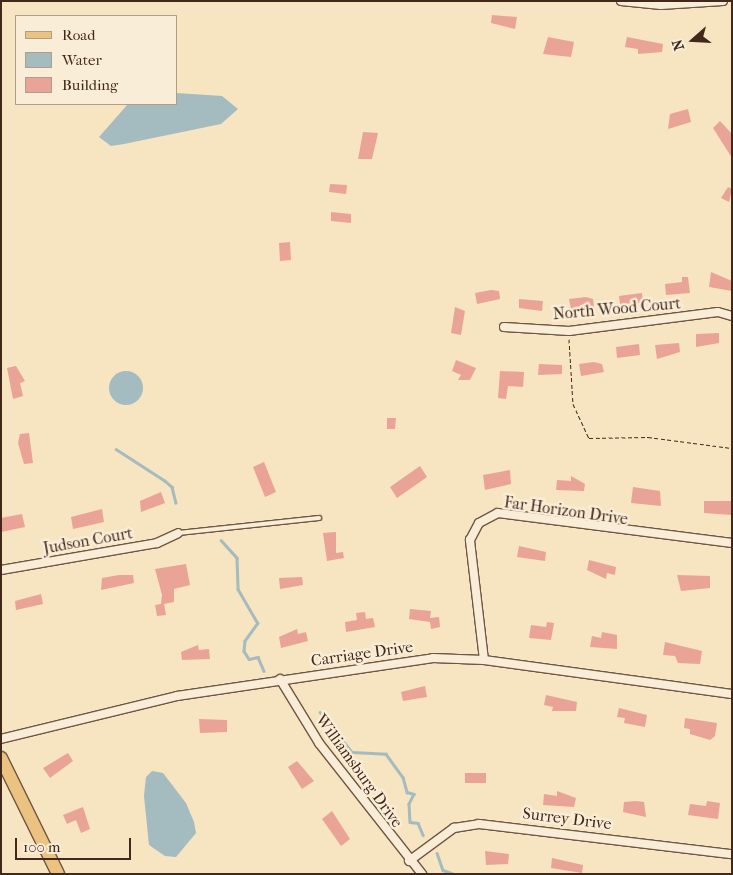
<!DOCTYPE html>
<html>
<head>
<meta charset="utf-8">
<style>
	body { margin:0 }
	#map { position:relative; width:733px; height:875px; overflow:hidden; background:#f7e4c1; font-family:"IM FELL French Canon",serif }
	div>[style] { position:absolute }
	.water>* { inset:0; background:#a4bbbf }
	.round { border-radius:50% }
	.stream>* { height:2.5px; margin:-1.25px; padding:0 1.25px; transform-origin:1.25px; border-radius:1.25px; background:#a4bbbf }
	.building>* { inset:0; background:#e9a497 }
	.path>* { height:1px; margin-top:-0.5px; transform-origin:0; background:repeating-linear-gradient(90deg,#41281b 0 4px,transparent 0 6.5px) }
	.roads { filter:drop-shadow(1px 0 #6e5744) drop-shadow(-1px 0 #6e5744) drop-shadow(0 1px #6e5744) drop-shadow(0 -1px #6e5744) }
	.service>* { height:4px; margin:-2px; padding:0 2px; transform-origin:2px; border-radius:2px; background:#faedd7 }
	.minor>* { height:8px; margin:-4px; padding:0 4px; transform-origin:4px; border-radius:4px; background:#faedd7 }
	.primary>* { height:12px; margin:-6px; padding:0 6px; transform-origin:6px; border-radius:6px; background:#ecc280 }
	span { translate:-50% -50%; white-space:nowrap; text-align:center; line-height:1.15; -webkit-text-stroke:5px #faedd7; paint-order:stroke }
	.street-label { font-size:16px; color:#41281b }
	.frame { position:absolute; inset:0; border:2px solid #41281b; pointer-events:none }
	.legend { position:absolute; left:15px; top:15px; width:162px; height:90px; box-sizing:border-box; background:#faedd7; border:1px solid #b09e8c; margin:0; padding:6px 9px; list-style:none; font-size:15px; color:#41281b }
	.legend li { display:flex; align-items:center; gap:10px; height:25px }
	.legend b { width:25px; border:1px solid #b09e8c }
	.north { position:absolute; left:668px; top:15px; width:50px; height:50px; -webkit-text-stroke:4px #faedd7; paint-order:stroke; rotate:251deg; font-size:14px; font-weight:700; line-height:20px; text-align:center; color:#41281b }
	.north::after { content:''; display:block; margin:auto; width:18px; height:22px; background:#41281b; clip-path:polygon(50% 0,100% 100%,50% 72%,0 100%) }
	.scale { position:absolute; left:15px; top:838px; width:116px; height:22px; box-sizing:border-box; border:2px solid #41281b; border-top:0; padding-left:6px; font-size:15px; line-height:18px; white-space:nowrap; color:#41281b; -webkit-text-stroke:4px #faedd7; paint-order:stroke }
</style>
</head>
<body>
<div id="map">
	<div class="water">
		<div style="clip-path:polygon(176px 93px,222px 96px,238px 109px,221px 124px,124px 144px,111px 146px,99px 137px,128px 104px,176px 104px)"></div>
		<div class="round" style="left:109px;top:371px;width:34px;height:34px"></div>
		<div style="clip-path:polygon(152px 771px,163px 773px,186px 803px,194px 822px,196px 833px,176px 857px,165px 856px,149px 845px,144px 796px,146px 777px)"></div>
	</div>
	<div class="stream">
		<div style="left:116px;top:449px;width:57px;rotate:32.9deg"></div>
		<div style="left:164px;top:480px;width:11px;rotate:41deg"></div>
		<div style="left:172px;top:487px;width:16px;rotate:76deg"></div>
		<div style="left:221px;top:540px;width:24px;rotate:48deg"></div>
		<div style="left:237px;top:558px;width:31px;rotate:88deg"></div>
		<div style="left:238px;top:589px;width:39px;rotate:60deg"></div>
		<div style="left:258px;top:623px;width:22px;rotate:126deg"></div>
		<div style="left:245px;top:641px;width:10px;rotate:96deg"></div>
		<div style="left:244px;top:651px;width:9px;rotate:58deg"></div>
		<div style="left:249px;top:659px;width:9px;rotate:-13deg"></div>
		<div style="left:258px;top:657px;width:15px;rotate:67deg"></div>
		<div style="left:320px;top:712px;width:51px;rotate:51.3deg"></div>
		<div style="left:352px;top:752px;width:34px;rotate:3deg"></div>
		<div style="left:386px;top:754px;width:29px;rotate:54deg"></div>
		<div style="left:403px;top:777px;width:16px;rotate:75deg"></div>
		<div style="left:407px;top:792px;width:7px;rotate:16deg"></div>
		<div style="left:414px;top:794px;width:11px;rotate:117deg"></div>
		<div style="left:409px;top:804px;width:18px;rotate:87deg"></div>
		<div style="left:410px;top:822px;width:8px;rotate:7deg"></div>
		<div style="left:418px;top:823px;width:13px;rotate:67deg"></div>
		<div style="left:437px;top:853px;width:18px;rotate:71deg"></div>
		<div style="left:443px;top:870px;width:12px;rotate:20deg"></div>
	</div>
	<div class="building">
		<div style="clip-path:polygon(492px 15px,517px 17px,515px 29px,491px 23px)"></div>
		<div style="clip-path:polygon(548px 37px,574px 42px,571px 57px,543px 54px)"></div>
		<div style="clip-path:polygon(627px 37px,663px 44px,662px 52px,638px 54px,638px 49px,625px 47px)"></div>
		<div style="clip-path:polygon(688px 109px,691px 122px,668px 129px,670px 114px)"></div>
		<div style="clip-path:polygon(720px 121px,732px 134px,732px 158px,713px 128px)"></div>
		<div style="clip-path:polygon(363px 132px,378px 133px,372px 159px,358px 159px)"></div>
		<div style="clip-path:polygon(330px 184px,347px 185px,346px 194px,329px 192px)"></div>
		<div style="clip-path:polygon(728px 187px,732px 189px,729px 202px,721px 198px)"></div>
		<div style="clip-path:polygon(331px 212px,351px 214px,351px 223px,331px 221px)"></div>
		<div style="clip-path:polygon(290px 242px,291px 260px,280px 261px,279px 243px)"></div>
		<div style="clip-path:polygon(711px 272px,732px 281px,732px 291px,709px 287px)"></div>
		<div style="clip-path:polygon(682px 277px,688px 277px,690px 293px,666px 295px,665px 284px,682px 282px)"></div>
		<div style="clip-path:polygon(491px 290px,499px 291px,500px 299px,477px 304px,475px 293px)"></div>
		<div style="clip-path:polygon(642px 293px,643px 303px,620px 304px,619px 296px)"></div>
		<div style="clip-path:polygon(586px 297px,593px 299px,594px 307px,571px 309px,569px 299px)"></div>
		<div style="clip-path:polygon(519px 299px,543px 301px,542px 311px,519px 308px)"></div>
		<div style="clip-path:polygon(455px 307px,465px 311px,461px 335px,451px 333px)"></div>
		<div style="clip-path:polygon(719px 333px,719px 343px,696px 347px,696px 334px)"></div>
		<div style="clip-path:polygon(679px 343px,680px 352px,657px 359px,655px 345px)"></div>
		<div style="clip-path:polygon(639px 344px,640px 355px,617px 358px,616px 347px)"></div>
		<div style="clip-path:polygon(456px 360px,476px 368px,470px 380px,458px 380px,461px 375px,452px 371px)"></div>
		<div style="clip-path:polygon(594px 362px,602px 364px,604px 372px,581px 376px,579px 364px)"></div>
		<div style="clip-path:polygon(539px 364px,562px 365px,562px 374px,538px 375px)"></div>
		<div style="clip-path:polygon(16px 366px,25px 381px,20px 383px,23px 396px,13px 399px,7px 368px)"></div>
		<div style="clip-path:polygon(500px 371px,524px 372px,523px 387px,508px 386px,506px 399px,498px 398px)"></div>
		<div style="clip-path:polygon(387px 418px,396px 418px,395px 429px,387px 429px)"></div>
		<div style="clip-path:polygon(29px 433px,33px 463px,24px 464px,18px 443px,20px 434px)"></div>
		<div style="clip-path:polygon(264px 462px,276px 492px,265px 497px,253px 467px)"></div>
		<div style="clip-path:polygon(420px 466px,427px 477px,397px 498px,390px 487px)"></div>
		<div style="clip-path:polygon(510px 470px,511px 484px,485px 490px,483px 475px)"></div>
		<div style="clip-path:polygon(571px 476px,585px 484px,584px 491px,556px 490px,557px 480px,571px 481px)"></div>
		<div style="clip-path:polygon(633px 487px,660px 491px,661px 506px,631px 503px)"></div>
		<div style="clip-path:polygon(161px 492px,165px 503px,141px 512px,140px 501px)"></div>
		<div style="clip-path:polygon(704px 501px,732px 501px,732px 515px,704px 513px)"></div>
		<div style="clip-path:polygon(102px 509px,104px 522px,73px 529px,71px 517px)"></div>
		<div style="clip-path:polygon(22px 514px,25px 527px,1px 532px,1px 518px)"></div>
		<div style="clip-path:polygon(336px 532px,336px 553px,343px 552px,344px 558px,327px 561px,323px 533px)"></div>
		<div style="clip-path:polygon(519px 546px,546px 552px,545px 561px,517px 557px)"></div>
		<div style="clip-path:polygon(589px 560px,616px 567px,615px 575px,607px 573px,606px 579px,587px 570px)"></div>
		<div style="clip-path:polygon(186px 564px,190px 585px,174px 589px,174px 602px,164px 604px,166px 615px,157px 616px,155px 605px,161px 604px,162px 595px,155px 569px)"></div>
		<div style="clip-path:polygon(119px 575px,133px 575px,134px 583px,101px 590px,102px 578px)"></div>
		<div style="clip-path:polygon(677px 575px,710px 576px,710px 588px,681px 591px)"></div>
		<div style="clip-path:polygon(302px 577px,303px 585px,280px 589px,279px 578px)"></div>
		<div style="clip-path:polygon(41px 594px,43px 604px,16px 610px,15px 601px)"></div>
		<div style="clip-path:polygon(410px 609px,431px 611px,430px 618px,439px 617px,440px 627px,431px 629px,430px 622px,409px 619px)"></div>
		<div style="clip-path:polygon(365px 612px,366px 619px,373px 618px,375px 627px,346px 632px,345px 622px,357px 620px,356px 613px)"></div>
		<div style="clip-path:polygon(547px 622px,554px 623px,551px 640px,529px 638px,531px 625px,546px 627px)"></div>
		<div style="clip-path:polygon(297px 629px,298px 634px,306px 632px,308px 641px,281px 648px,279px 637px)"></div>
		<div style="clip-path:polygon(602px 632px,617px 635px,617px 649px,590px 647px,592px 636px,601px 638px)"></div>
		<div style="clip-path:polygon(665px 642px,702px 651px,700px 664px,678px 663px,675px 656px,663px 655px)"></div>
		<div style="clip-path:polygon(198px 645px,199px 650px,209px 649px,210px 659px,182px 660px,181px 652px)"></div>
		<div style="clip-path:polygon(425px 686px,427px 697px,403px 701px,401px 692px)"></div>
		<div style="clip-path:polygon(546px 695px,577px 702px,576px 711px,552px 711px,553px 707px,544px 705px)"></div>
		<div style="clip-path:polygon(619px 708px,647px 715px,645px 727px,624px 723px,625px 718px,617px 717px)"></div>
		<div style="clip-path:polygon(685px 718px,717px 723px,715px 736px,710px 740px,690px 734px,690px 729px,684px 728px)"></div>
		<div style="clip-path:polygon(199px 719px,227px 720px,227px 732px,200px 733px)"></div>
		<div style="clip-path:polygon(68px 753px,73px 761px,50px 778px,43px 768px)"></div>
		<div style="clip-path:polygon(297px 761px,314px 781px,302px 789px,288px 767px)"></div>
		<div style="clip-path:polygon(465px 773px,486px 773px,486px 783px,465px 783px)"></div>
		<div style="clip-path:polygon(557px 791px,576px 798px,574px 807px,543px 805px,544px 794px,557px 796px)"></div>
		<div style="clip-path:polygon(636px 801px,644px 802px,646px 817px,623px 812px,624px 802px)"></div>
		<div style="clip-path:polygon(707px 801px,720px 803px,718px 819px,688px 815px,690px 804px,706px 806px)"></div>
		<div style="clip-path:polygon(83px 807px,90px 829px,81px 833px,76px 820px,67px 824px,63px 815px)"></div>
		<div style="clip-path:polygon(332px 811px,350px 839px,341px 846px,322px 819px)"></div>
		<div style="clip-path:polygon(485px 851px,509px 854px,508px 864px,486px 865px)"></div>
		<div style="clip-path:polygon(552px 858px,583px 865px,582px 873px,551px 868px)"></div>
	</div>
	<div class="path">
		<div style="left:569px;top:339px;width:65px;rotate:86.5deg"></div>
		<div style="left:573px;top:404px;width:38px;rotate:65deg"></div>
		<div style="left:589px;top:438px;width:59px;rotate:-1deg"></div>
		<div style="left:648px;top:437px;width:84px;rotate:7.5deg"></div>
	</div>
	<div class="roads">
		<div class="service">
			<div style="left:178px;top:533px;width:142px;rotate:-6.1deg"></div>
		</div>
		<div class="minor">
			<div style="left:621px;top:1px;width:40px;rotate:5.7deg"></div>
			<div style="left:661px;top:5px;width:62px;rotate:-3.7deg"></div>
			<div style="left:504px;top:327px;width:65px;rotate:3.5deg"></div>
			<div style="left:569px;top:331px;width:150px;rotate:-7.3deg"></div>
			<div style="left:718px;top:312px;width:15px;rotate:16deg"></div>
			<div style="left:1px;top:570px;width:158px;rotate:-9.8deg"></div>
			<div style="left:157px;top:543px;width:23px;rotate:-25deg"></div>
			<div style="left:484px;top:660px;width:121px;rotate:-96.7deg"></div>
			<div style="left:470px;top:540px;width:19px;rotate:-62deg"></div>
			<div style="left:479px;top:523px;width:21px;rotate:-28deg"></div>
			<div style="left:498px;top:513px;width:236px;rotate:7.3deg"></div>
			<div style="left:280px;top:679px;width:75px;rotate:58.6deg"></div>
			<div style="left:319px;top:743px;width:167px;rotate:51.8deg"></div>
			<div style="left:1px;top:739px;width:181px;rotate:-13.7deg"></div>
			<div style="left:177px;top:696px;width:259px;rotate:-8.4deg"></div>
			<div style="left:433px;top:658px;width:51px;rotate:2.2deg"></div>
			<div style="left:484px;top:660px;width:250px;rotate:7.8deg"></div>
			<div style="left:409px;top:861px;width:56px;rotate:-36.3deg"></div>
			<div style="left:454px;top:828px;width:25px;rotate:-9deg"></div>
			<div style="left:479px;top:824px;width:255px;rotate:6.8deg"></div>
		</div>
		<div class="primary">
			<div style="left:1px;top:758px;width:129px;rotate:63.8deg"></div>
		</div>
	</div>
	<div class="street-label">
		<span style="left:617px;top:309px;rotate:-5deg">North Wood Court</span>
		<span style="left:566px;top:511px;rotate:8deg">Far Horizon Drive</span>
		<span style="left:88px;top:541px;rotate:-10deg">Judson Court</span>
		<span style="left:362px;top:654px;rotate:-8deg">Carriage Drive</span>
		<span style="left:359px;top:771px;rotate:54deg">Williamsburg Drive</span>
		<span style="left:567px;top:819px;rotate:7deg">Surrey Drive</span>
	</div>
	<div class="frame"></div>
	<ul class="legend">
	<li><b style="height:6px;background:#ecc280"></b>Road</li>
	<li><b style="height:14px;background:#a4bbbf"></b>Water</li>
	<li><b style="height:14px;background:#e9a497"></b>Building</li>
	</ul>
	<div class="north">N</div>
	<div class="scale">100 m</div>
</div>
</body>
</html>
